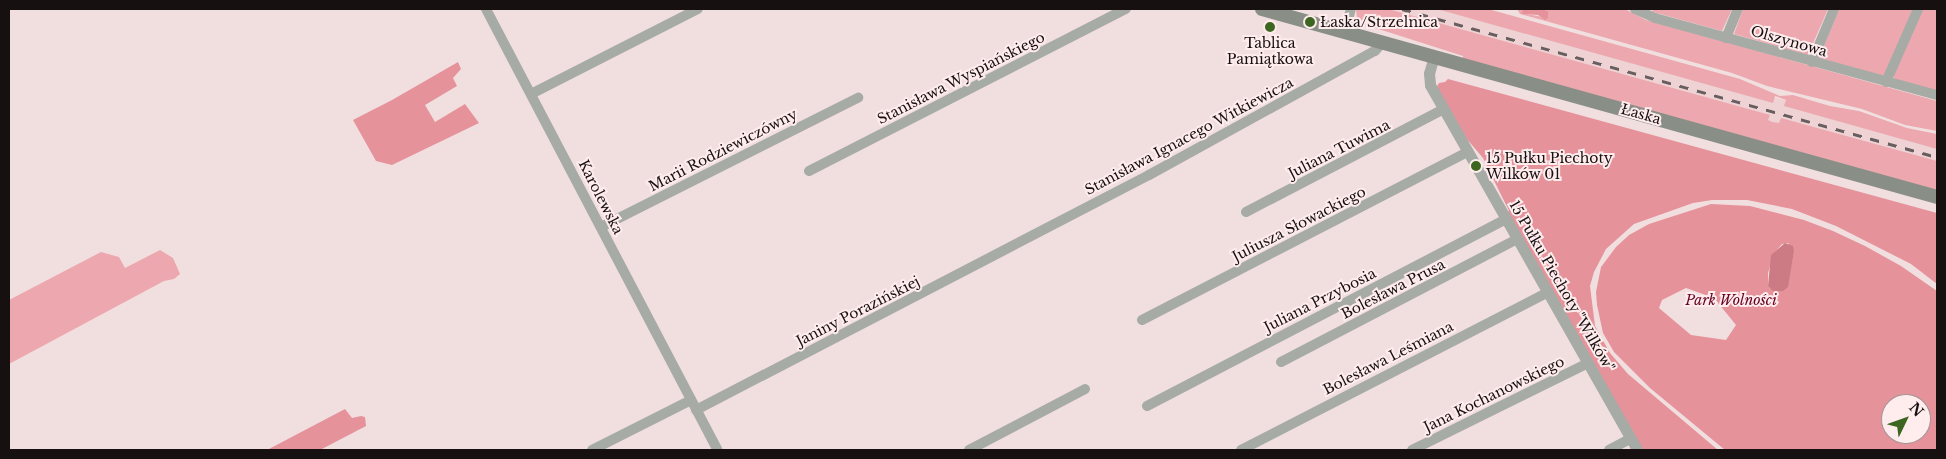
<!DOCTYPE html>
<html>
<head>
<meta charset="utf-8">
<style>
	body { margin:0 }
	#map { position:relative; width:1946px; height:459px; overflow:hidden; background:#f1dfe0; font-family:"Libre Baskerville",serif }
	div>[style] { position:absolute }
	.built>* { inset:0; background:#eed2d4 }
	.green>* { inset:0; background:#eca8ae }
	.forest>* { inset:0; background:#e5929b }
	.water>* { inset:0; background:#cc7b84 }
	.minor>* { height:10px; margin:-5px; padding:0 5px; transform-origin:5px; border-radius:5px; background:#a7aba5 }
	.tertiary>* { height:11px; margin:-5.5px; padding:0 5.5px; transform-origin:5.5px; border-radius:5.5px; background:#a7aba5 }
	.secondary>* { height:14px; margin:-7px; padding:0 7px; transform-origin:7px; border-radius:7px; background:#898f86 }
	.rail>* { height:2.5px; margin-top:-1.25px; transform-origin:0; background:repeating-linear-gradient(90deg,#685e5f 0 9px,transparent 0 18px) }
	.dots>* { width:14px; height:14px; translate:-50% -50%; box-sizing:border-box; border:2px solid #ffeced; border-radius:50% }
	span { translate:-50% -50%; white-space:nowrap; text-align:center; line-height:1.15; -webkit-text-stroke:4px #ffeced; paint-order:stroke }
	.poi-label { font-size:14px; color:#161011 }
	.left { translate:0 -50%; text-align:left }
	.street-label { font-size:14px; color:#161011 }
	.park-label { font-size:14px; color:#680121; font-style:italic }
	.frame { position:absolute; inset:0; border:10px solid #161011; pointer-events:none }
	.north { position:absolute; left:1881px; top:394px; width:50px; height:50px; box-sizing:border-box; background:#ffeced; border:1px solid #a29495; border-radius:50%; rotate:48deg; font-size:14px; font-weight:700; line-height:20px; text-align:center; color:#161011 }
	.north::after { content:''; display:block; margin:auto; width:18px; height:22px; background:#3d6621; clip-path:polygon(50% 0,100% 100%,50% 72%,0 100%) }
</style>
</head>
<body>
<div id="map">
	<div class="built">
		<div style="clip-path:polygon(1372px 9px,1458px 9px,1937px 143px,1937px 173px)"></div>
	</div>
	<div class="green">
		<div style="clip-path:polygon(1356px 9px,1388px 9px,1770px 115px,1768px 120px,1772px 122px,1779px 123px,1781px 118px,1937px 161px,1937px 191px,1463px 59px,1463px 56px,1366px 25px,1359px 18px,1357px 19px)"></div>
		<div style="clip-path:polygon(1437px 9px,1488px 9px,1740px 79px,1780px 96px,1793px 95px,1830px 106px,1859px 111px,1907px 128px,1937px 134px,1937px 149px,1784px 106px,1786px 100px,1775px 96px,1773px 103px)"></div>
		<div style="clip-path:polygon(1517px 9px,1523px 9px,1521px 13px,1548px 18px,1548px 11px,1542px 9px,1625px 9px,1646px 20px,1937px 101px,1937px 131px,1905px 125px,1862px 109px,1767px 86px,1732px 73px,1520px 14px)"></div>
		<div style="clip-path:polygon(1652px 9px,1732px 9px,1722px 31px,1653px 12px)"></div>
		<div style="clip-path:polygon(1743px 9px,1828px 9px,1808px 55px,1734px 34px)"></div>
		<div style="clip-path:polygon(1839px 9px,1913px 9px,1884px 76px,1819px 58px)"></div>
		<div style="clip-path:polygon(1921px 9px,1937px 9px,1937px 91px,1895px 79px,1893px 76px)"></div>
		<div style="clip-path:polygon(160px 250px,173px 258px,180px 274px,174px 279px,164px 281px,9px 364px,9px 300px,101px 252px,119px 257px,125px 268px)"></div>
	</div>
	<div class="forest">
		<div style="clip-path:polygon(1523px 9px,1542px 9px,1548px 11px,1548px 18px,1545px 20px,1538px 15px,1523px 14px,1521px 13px)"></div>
		<div style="clip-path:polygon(458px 62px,461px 69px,453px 78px,457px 86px,425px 105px,435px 122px,465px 104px,479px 123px,392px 165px,376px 161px,353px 120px,392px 100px)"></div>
		<div style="clip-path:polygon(1448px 79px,1937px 213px,1937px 284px,1911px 264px,1836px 226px,1792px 209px,1747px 200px,1712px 200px,1693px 203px,1634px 224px,1606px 249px,1594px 272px,1590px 286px,1595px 326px,1610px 353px,1628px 374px,1718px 450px,1642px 450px,1507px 212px,1509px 211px,1483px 158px,1466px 138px,1465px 138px,1436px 88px,1439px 83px,1445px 82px)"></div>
		<div style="clip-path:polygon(evenodd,1711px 204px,1750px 206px,1804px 220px,1833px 231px,1865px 246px,1901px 266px,1937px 291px,1937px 450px,1725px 450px,1650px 388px,1614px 352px,1603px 333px,1597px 305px,1596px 292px,1601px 267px,1616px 247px,1629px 235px,1649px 224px,1711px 204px,1788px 243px,1794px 252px,1788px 282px,1780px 290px,1774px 291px,1768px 286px,1768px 273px,1774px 253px,1782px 244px,1788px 243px,1711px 204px,1686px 288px,1714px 298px,1736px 325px,1726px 340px,1691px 335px,1659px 308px,1662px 300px,1686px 288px,1711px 204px,1891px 404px,1921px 404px,1921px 434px,1891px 434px,1891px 404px)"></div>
		<div style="clip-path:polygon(345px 409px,352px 418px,361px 416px,365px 417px,366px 426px,320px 450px,267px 450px)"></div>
	</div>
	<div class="water">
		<div style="clip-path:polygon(1785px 243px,1793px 246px,1794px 252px,1788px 287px,1783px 291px,1773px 291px,1768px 286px,1771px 255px)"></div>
	</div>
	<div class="minor">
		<div style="left:486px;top:9px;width:498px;rotate:62.3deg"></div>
		<div style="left:1635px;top:9px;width:22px;rotate:24deg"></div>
		<div style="left:1655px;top:18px;width:292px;rotate:15.3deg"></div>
		<div style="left:1345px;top:31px;width:23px;rotate:-75deg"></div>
		<div style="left:1726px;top:38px;width:31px;rotate:-68deg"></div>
		<div style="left:1812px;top:62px;width:57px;rotate:-67.5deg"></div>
		<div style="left:1886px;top:82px;width:80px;rotate:-66.3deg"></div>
		<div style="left:531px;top:94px;width:187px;rotate:-27deg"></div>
		<div style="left:809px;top:171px;width:356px;rotate:-27.1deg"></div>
		<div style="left:1246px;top:212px;width:223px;rotate:-27.5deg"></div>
		<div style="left:601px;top:227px;width:288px;rotate:-26.7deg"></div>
		<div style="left:1142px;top:320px;width:367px;rotate:-27.3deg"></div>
		<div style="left:1281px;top:362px;width:266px;rotate:-27.5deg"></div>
		<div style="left:1147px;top:406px;width:405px;rotate:-27.5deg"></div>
		<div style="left:696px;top:410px;width:510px;rotate:-27.42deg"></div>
		<div style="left:1149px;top:175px;width:258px;rotate:-28.8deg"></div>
		<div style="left:1375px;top:51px;width:12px;rotate:-48deg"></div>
		<div style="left:592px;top:450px;width:111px;rotate:-26.8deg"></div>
		<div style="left:969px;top:450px;width:131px;rotate:-27.7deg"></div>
		<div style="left:1241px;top:450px;width:345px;rotate:-27.2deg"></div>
		<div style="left:1412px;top:450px;width:196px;rotate:-26.3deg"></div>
		<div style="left:1609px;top:450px;width:24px;rotate:-28deg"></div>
	</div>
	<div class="tertiary">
		<div style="left:1434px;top:56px;width:18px;rotate:106deg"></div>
		<div style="left:1429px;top:73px;width:12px;rotate:85deg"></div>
		<div style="left:1430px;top:85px;width:420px;rotate:60.4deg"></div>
	</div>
	<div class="secondary">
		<div style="left:1262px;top:9px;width:701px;rotate:15.56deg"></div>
	</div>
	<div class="rail">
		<div style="left:1402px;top:9px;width:555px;rotate:15.46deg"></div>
	</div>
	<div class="dots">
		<div style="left:1310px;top:22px;background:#3d6621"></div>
		<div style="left:1270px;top:27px;background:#3d6621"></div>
		<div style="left:1476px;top:166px;background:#3d6621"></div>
	</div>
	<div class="poi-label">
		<span class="left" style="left:1320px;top:22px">Łaska/Strzelnica</span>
		<span style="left:1270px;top:51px">Tablica<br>Pamiątkowa</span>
		<span class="left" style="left:1486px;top:166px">15 Pułku Piechoty<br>Wilków 01</span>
	</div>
	<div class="street-label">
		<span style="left:1789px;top:41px;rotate:16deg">Olszynowa</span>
		<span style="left:961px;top:78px;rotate:-27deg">Stanisława Wyspiańskiego</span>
		<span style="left:1641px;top:114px;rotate:16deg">Łaska</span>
		<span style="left:1189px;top:136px;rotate:-28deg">Stanisława Ignacego Witkiewicza</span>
		<span style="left:1339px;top:149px;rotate:-27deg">Juliana Tuwima</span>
		<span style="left:723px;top:150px;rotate:-27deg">Marii Rodziewiczówny</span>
		<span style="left:601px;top:197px;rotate:63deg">Karolewska</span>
		<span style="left:1299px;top:224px;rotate:-27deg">Juliusza Słowackiego</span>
		<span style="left:1562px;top:286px;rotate:60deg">15 Pułku Piechoty "Wilków"</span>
		<span style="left:1393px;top:289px;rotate:-27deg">Bolesława Prusa</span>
		<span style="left:1320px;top:300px;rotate:-27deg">Juliana Przybosia</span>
		<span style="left:858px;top:311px;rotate:-27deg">Janiny Porazińskiej</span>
		<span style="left:1388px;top:358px;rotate:-27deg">Bolesława Leśmiana</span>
		<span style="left:1494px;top:394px;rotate:-26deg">Jana Kochanowskiego</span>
	</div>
	<div class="park-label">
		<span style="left:1731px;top:300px">Park Wolności</span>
	</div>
	<div class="frame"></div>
	<div class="north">N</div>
</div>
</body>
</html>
